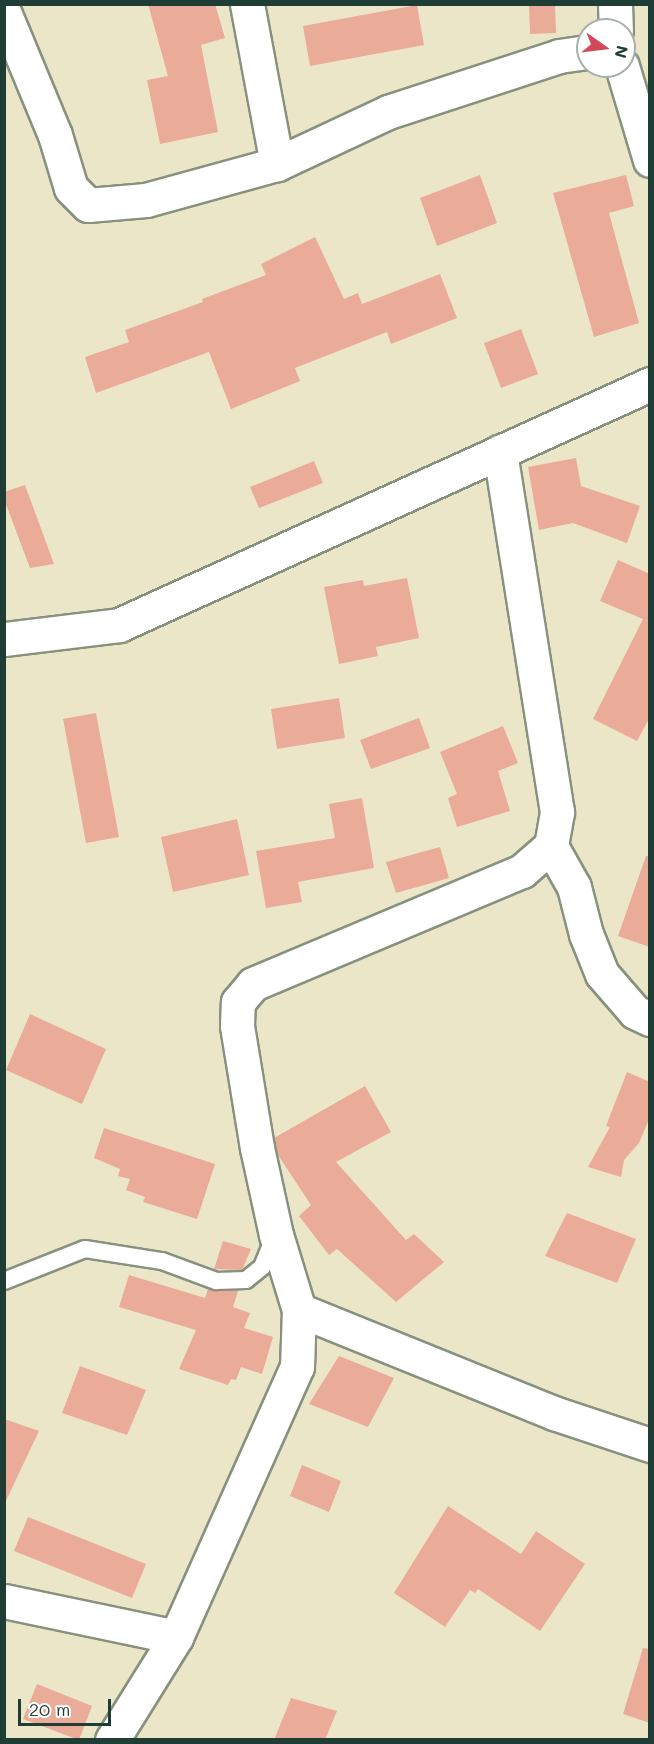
<!DOCTYPE html>
<html>
<head>
<meta charset="utf-8">
<style>
	body { margin:0 }
	#map { position:relative; width:654px; height:1744px; overflow:hidden; background:#ece6c9; font-family:Mali,sans-serif }
	div>[style] { position:absolute }
	.building>* { inset:0; background:#eaab99 }
	.roads { filter:drop-shadow(2px 0 #86927e) drop-shadow(-2px 0 #86927e) drop-shadow(0 2px #86927e) drop-shadow(0 -2px #86927e) }
	.service>* { height:16px; margin:-8px; padding:0 8px; transform-origin:8px; border-radius:8px; background:#fff }
	.minor>* { height:33px; margin:-16.5px; padding:0 16.5px; transform-origin:16.5px; border-radius:16.5px; background:#fff }
	span { translate:-50% -50%; white-space:nowrap; text-align:center; line-height:1.15; -webkit-text-stroke:6px #fff; paint-order:stroke }
	.frame { position:absolute; inset:0; border:6px solid #1f3d34; pointer-events:none }
	.north { position:absolute; left:576px; top:18px; width:60px; height:60px; box-sizing:border-box; background:#fff; border:2px solid #a5b1ae; border-radius:50%; rotate:104deg; font-size:16px; font-weight:700; line-height:24px; text-align:center; color:#1f3d34 }
	.north::after { content:''; display:block; margin:auto; width:21px; height:27px; background:#d1495b; clip-path:polygon(50% 0,100% 100%,50% 72%,0 100%) }
	.scale { position:absolute; left:18px; top:1699px; width:93px; height:27px; box-sizing:border-box; border:3px solid #1f3d34; border-top:0; padding-left:8px; font-size:18px; line-height:21px; white-space:nowrap; color:#1f3d34; -webkit-text-stroke:4px #fff; paint-order:stroke }
</style>
</head>
<body>
<div id="map">
	<div class="building">
		<div style="clip-path:polygon(148px 4px,215px 4px,225px 38px,201px 45px,218px 132px,160px 144px,147px 80px,168px 76px)"></div>
		<div style="clip-path:polygon(529px 4px,555px 4px,556px 33px,530px 34px)"></div>
		<div style="clip-path:polygon(417px 5px,424px 45px,310px 66px,303px 26px)"></div>
		<div style="clip-path:polygon(480px 175px,497px 223px,437px 246px,420px 198px)"></div>
		<div style="clip-path:polygon(626px 175px,634px 206px,609px 213px,639px 323px,594px 337px,553px 193px)"></div>
		<div style="clip-path:polygon(315px 237px,344px 299px,358px 293px,362px 304px,440px 274px,457px 318px,391px 344px,387px 332px,295px 368px,300px 381px,231px 409px,209px 352px,96px 393px,85px 357px,129px 342px,125px 330px,203px 302px,202px 299px,266px 275px,261px 264px)"></div>
		<div style="clip-path:polygon(521px 329px,538px 374px,501px 388px,484px 343px)"></div>
		<div style="clip-path:polygon(576px 458px,581px 486px,640px 506px,627px 543px,573px 523px,539px 530px,528px 467px)"></div>
		<div style="clip-path:polygon(314px 461px,323px 483px,259px 508px,250px 487px)"></div>
		<div style="clip-path:polygon(25px 485px,54px 564px,30px 568px,4px 499px,4px 492px)"></div>
		<div style="clip-path:polygon(618px 560px,650px 574px,650px 717px,637px 741px,593px 719px,643px 619px,600px 601px)"></div>
		<div style="clip-path:polygon(407px 578px,419px 638px,376px 647px,378px 656px,339px 664px,324px 587px,363px 580px,364px 586px)"></div>
		<div style="clip-path:polygon(339px 698px,345px 738px,277px 749px,271px 709px)"></div>
		<div style="clip-path:polygon(96px 713px,119px 837px,86px 843px,63px 719px)"></div>
		<div style="clip-path:polygon(419px 718px,430px 748px,371px 769px,360px 740px)"></div>
		<div style="clip-path:polygon(503px 726px,518px 763px,498px 771px,510px 811px,457px 827px,448px 798px,457px 794px,440px 752px)"></div>
		<div style="clip-path:polygon(362px 798px,374px 868px,298px 882px,302px 902px,266px 908px,256px 851px,335px 838px,329px 804px)"></div>
		<div style="clip-path:polygon(237px 819px,249px 875px,173px 892px,161px 837px)"></div>
		<div style="clip-path:polygon(440px 847px,449px 878px,396px 893px,386px 862px)"></div>
		<div style="clip-path:polygon(646px 856px,650px 856px,650px 947px,618px 936px)"></div>
		<div style="clip-path:polygon(30px 1014px,106px 1049px,82px 1104px,6px 1070px)"></div>
		<div style="clip-path:polygon(627px 1072px,650px 1082px,650px 1117px,639px 1143px,624px 1160px,621px 1177px,588px 1167px,610px 1127px,606px 1126px)"></div>
		<div style="clip-path:polygon(365px 1086px,391px 1132px,336px 1162px,406px 1240px,414px 1234px,444px 1262px,396px 1302px,337px 1249px,329px 1255px,299px 1216px,311px 1205px,278px 1155px,274px 1138px)"></div>
		<div style="clip-path:polygon(104px 1128px,215px 1164px,197px 1219px,143px 1202px,145px 1197px,126px 1190px,130px 1179px,118px 1176px,120px 1169px,94px 1158px)"></div>
		<div style="clip-path:polygon(567px 1213px,636px 1239px,617px 1283px,545px 1256px)"></div>
		<div style="clip-path:polygon(223px 1241px,251px 1249px,242px 1270px,214px 1269px)"></div>
		<div style="clip-path:polygon(129px 1275px,205px 1298px,208px 1289px,238px 1291px,233px 1307px,250px 1313px,244px 1328px,273px 1337px,262px 1374px,241px 1367px,236px 1380px,231px 1379px,228px 1385px,179px 1369px,196px 1330px,119px 1307px)"></div>
		<div style="clip-path:polygon(339px 1356px,394px 1378px,368px 1427px,309px 1404px)"></div>
		<div style="clip-path:polygon(80px 1366px,146px 1390px,127px 1435px,62px 1413px)"></div>
		<div style="clip-path:polygon(4px 1419px,39px 1431px,4px 1505px)"></div>
		<div style="clip-path:polygon(302px 1465px,341px 1481px,329px 1512px,290px 1496px)"></div>
		<div style="clip-path:polygon(448px 1506px,521px 1554px,536px 1531px,585px 1564px,540px 1631px,478px 1589px,475px 1593px,470px 1590px,445px 1627px,394px 1593px)"></div>
		<div style="clip-path:polygon(28px 1517px,146px 1564px,132px 1598px,14px 1551px)"></div>
		<div style="clip-path:polygon(643px 1648px,650px 1649px,650px 1723px,623px 1714px)"></div>
		<div style="clip-path:polygon(37px 1684px,92px 1706px,79px 1740px,23px 1719px)"></div>
		<div style="clip-path:polygon(291px 1698px,337px 1711px,325px 1740px,274px 1740px)"></div>
	</div>
	<div class="roads">
		<div class="service">
			<div style="left:4px;top:1281px;width:87px;rotate:-21.6deg"></div>
			<div style="left:85px;top:1249px;width:78px;rotate:8.9deg"></div>
			<div style="left:162px;top:1261px;width:58px;rotate:20.3deg"></div>
			<div style="left:216px;top:1281px;width:30px;rotate:-2deg"></div>
			<div style="left:246px;top:1280px;width:21px;rotate:-39deg"></div>
			<div style="left:262px;top:1267px;width:31px;rotate:-68deg"></div>
		</div>
		<div class="minor">
			<div style="left:247px;top:4px;width:163px;rotate:79.4deg"></div>
			<div style="left:615px;top:4px;width:26px;rotate:88deg"></div>
			<div style="left:4px;top:12px;width:133px;rotate:67.5deg"></div>
			<div style="left:55px;top:135px;width:55px;rotate:73.2deg"></div>
			<div style="left:71px;top:188px;width:24px;rotate:45deg"></div>
			<div style="left:88px;top:205px;width:58px;rotate:-4.9deg"></div>
			<div style="left:146px;top:200px;width:136px;rotate:-15.4deg"></div>
			<div style="left:277px;top:164px;width:123px;rotate:-25.1deg"></div>
			<div style="left:388px;top:112px;width:180px;rotate:-18.1deg"></div>
			<div style="left:559px;top:56px;width:29px;rotate:-8deg"></div>
			<div style="left:622px;top:66px;width:98px;rotate:73.4deg"></div>
			<div style="left:4px;top:639px;width:116px;rotate:-6.9deg"></div>
			<div style="left:119px;top:625px;width:583px;rotate:-24.41deg"></div>
			<div style="left:551px;top:846px;width:47px;rotate:60.7deg"></div>
			<div style="left:574px;top:887px;width:49px;rotate:75.7deg"></div>
			<div style="left:586px;top:934px;width:43px;rotate:68.2deg"></div>
			<div style="left:602px;top:974px;width:50px;rotate:49deg"></div>
			<div style="left:635px;top:1012px;width:17px;rotate:25deg"></div>
			<div style="left:299px;top:1310px;width:275px;rotate:22deg"></div>
			<div style="left:554px;top:1413px;width:101px;rotate:18.4deg"></div>
			<div style="left:4px;top:1601px;width:176px;rotate:11.8deg"></div>
			<div style="left:112px;top:1740px;width:121px;rotate:-58.1deg"></div>
			<div style="left:176px;top:1637px;width:296px;rotate:-65.9deg"></div>
			<div style="left:297px;top:1367px;width:57px;rotate:-88deg"></div>
			<div style="left:299px;top:1310px;width:78px;rotate:-107deg"></div>
			<div style="left:276px;top:1235px;width:89px;rotate:-102.3deg"></div>
			<div style="left:257px;top:1148px;width:124px;rotate:-99.3deg"></div>
			<div style="left:237px;top:1026px;width:24px;rotate:-88deg"></div>
			<div style="left:238px;top:1002px;width:23px;rotate:-50deg"></div>
			<div style="left:253px;top:984px;width:292px;rotate:-22.8deg"></div>
			<div style="left:522px;top:871px;width:38px;rotate:-41deg"></div>
			<div style="left:551px;top:846px;width:35px;rotate:-80deg"></div>
			<div style="left:557px;top:812px;width:365px;rotate:-99deg"></div>
		</div>
	</div>
	<div class="frame"></div>
	<div class="north">N</div>
	<div class="scale">20 m</div>
</div>
</body>
</html>
